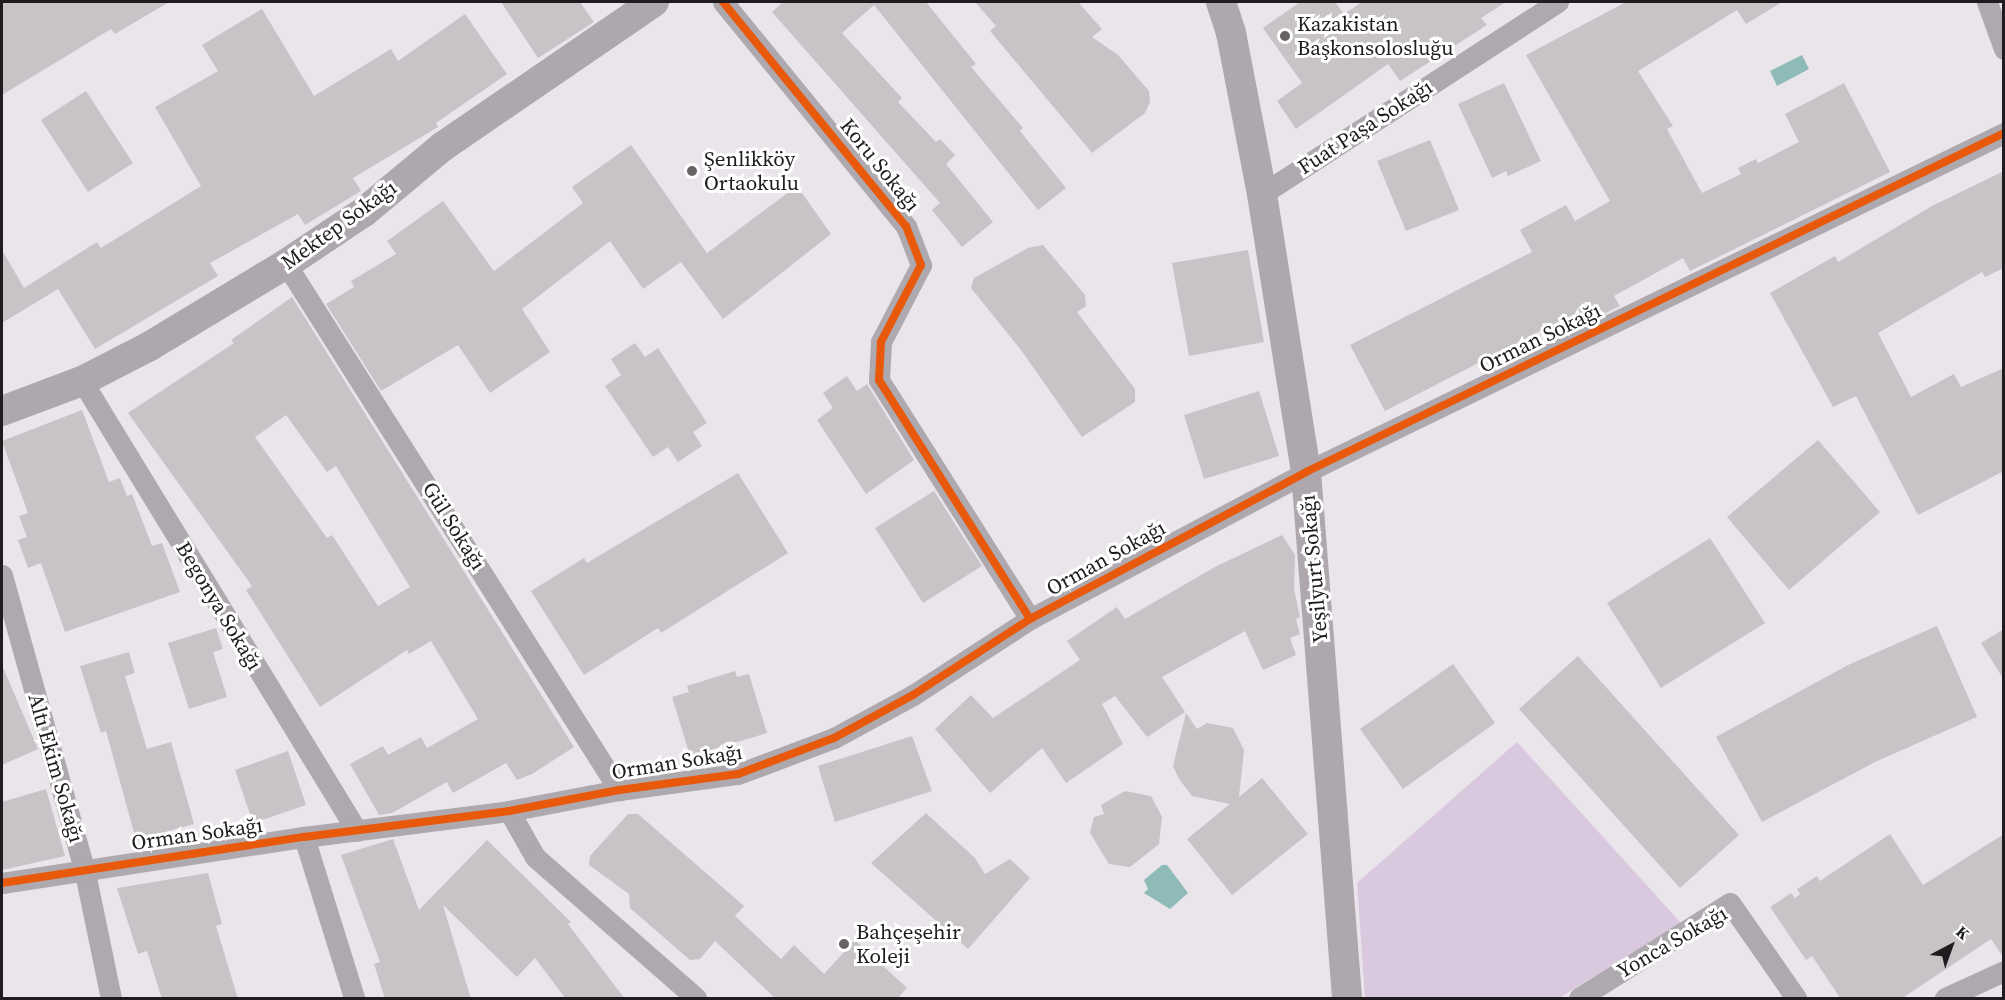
<!DOCTYPE html>
<html>
<head>
<meta charset="utf-8">
<style>
	body { margin:0 }
	#map { position:relative; width:2005px; height:1000px; overflow:hidden; background:#eae5ea; font-family:"Source Serif 4",serif }
	div>[style] { position:absolute }
	.green>* { inset:0; background:#dac8de }
	.water>* { inset:0; background:#8ebab8 }
	.building>* { inset:0; background:#c7c3c7 }
	.minor>* { height:21px; margin:-10.5px; padding:0 10.5px; transform-origin:10.5px; border-radius:10.5px; background:#aea9ae }
	.secondary>* { height:30px; margin:-15px; padding:0 15px; transform-origin:15px; border-radius:15px; background:#aea8ae }
	.cycleway>* { height:8px; margin:-4px; padding:0 4px; transform-origin:4px; border-radius:4px; background:#e8590c }
	.dots>* { width:16px; height:16px; translate:-50% -50%; box-sizing:border-box; border:3px solid #fff; border-radius:50% }
	span { translate:-50% -50%; white-space:nowrap; text-align:center; line-height:1.15; -webkit-text-stroke:6px #fff; paint-order:stroke }
	.poi-label { font-size:21px; color:#1f1b1f }
	.left { translate:0 -50%; text-align:left }
	.street-label { font-size:21px; color:#1f1b1f }
	.frame { position:absolute; inset:0; border:3px solid #1f1b1f; pointer-events:none }
	.north { position:absolute; left:1921px; top:916px; width:60px; height:60px; -webkit-text-stroke:4px #fff; paint-order:stroke; rotate:41deg; font-size:16px; font-weight:700; line-height:24px; text-align:center; color:#1f1b1f }
	.north::after { content:''; display:block; margin:auto; width:21px; height:27px; background:#1f1b1f; clip-path:polygon(50% 0,100% 100%,50% 72%,0 100%) }
</style>
</head>
<body>
<div id="map">
	<div class="green">
		<div style="clip-path:polygon(1517px 742px,1681px 923px,1559px 998px,1365px 998px,1357px 883px)"></div>
	</div>
	<div class="water">
		<div style="clip-path:polygon(1802px 55px,1809px 69px,1777px 86px,1770px 71px)"></div>
		<div style="clip-path:polygon(1162px 865px,1167px 865px,1188px 893px,1170px 909px,1144px 893px,1148px 889px,1144px 880px)"></div>
	</div>
	<div class="building">
		<div style="clip-path:polygon(2px 2px,169px 2px,115px 34px,111px 29px,2px 95px)"></div>
		<div style="clip-path:polygon(501px 2px,580px 2px,594px 22px,538px 58px)"></div>
		<div style="clip-path:polygon(783px 2px,926px 2px,976px 64px,971px 67px,1023px 128px,1020px 131px,1066px 188px,1038px 210px,874px 5px,842px 33px,902px 98px,898px 102px,936px 142px,940px 139px,955px 155px,946px 164px,993px 222px,962px 247px,932px 210px,940px 203px,772px 12px)"></div>
		<div style="clip-path:polygon(975px 2px,1078px 2px,1102px 29px,1092px 37px,1118px 55px,1149px 91px,1150px 102px,1145px 113px,1092px 153px,990px 31px,996px 26px)"></div>
		<div style="clip-path:polygon(1300px 2px,1335px 2px,1344px 14px,1362px 2px,1506px 2px,1481px 18px,1487px 25px,1400px 81px,1388px 64px,1296px 129px,1277px 101px,1302px 83px,1263px 28px)"></div>
		<div style="clip-path:polygon(1626px 2px,1782px 2px,1746px 24px,1737px 10px,1638px 71px,1673px 126px,1667px 129px,1702px 193px,1741px 174px,1738px 168px,1756px 159px,1758px 163px,1799px 142px,1785px 114px,1844px 83px,1890px 172px,1690px 271px,1683px 258px,1614px 296px,1620px 306px,1572px 329px,1566px 318px,1385px 411px,1350px 345px,1532px 252px,1520px 230px,1566px 205px,1575px 221px,1610px 201px,1526px 55px)"></div>
		<div style="clip-path:polygon(262px 9px,314px 96px,391px 49px,398px 61px,465px 14px,507px 74px,436px 123px,438px 127px,353px 178px,361px 191px,305px 225px,298px 214px,210px 263px,218px 276px,95px 349px,58px 289px,2px 323px,2px 250px,24px 288px,97px 242px,101px 248px,201px 186px,155px 107px,218px 71px,202px 45px)"></div>
		<div style="clip-path:polygon(1504px 83px,1541px 161px,1508px 176px,1506px 171px,1492px 178px,1458px 104px)"></div>
		<div style="clip-path:polygon(86px 91px,133px 163px,88px 192px,41px 120px)"></div>
		<div style="clip-path:polygon(1430px 140px,1459px 210px,1406px 231px,1377px 161px)"></div>
		<div style="clip-path:polygon(631px 145px,707px 253px,797px 186px,831px 234px,723px 319px,681px 262px,643px 289px,610px 241px,522px 309px,550px 352px,490px 393px,458px 345px,381px 391px,326px 304px,354px 287px,351px 281px,396px 254px,387px 241px,443px 201px,494px 271px,583px 203px,572px 187px)"></div>
		<div style="clip-path:polygon(2004px 171px,2004px 268px,1985px 277px,1982px 272px,1878px 333px,1911px 397px,1954px 374px,1961px 387px,2004px 368px,2004px 471px,1918px 515px,1856px 396px,1833px 407px,1770px 293px,1835px 256px,1838px 262px,1932px 206px)"></div>
		<div style="clip-path:polygon(1043px 245px,1085px 295px,1086px 306px,1077px 312px,1135px 389px,1135px 402px,1082px 437px,1021px 350px,971px 288px,974px 278px,1028px 248px)"></div>
		<div style="clip-path:polygon(1248px 250px,1264px 342px,1189px 356px,1172px 263px)"></div>
		<div style="clip-path:polygon(evenodd,292px 297px,574px 747px,532px 774px,517px 780px,506px 763px,453px 793px,447px 782px,392px 813px,379px 815px,350px 764px,383px 746px,388px 755px,421px 737px,427px 748px,478px 719px,431px 641px,409px 654px,407px 650px,320px 707px,246px 590px,252px 586px,128px 413px,234px 343px,231px 340px,292px 297px,286px 415px,327px 472px,336px 466px,410px 587px,378px 606px,332px 535px,327px 538px,255px 437px,286px 415px)"></div>
		<div style="clip-path:polygon(635px 343px,645px 357px,658px 348px,707px 423px,693px 432px,702px 446px,678px 462px,668px 447px,653px 457px,605px 386px,621px 375px,611px 359px)"></div>
		<div style="clip-path:polygon(847px 376px,857px 391px,867px 384px,914px 460px,866px 494px,817px 420px,833px 408px,823px 393px)"></div>
		<div style="clip-path:polygon(1259px 391px,1279px 456px,1204px 479px,1184px 415px)"></div>
		<div style="clip-path:polygon(82px 410px,109px 482px,120px 478px,127px 496px,132px 494px,152px 546px,162px 543px,180px 592px,65px 632px,41px 563px,28px 568px,18px 540px,27px 537px,19px 516px,28px 513px,2px 441px)"></div>
		<div style="clip-path:polygon(1818px 440px,1880px 512px,1789px 590px,1727px 517px)"></div>
		<div style="clip-path:polygon(738px 473px,788px 553px,661px 633px,658px 628px,584px 675px,531px 591px,584px 558px,587px 563px)"></div>
		<div style="clip-path:polygon(934px 491px,982px 566px,923px 603px,875px 528px)"></div>
		<div style="clip-path:polygon(1282px 535px,1295px 555px,1294px 589px,1300px 617px,1296px 619px,1300px 634px,1290px 638px,1296px 655px,1263px 670px,1245px 631px,1162px 677px,1185px 712px,1147px 737px,1115px 696px,1102px 704px,1123px 744px,1066px 783px,1042px 748px,990px 793px,935px 729px,971px 695px,993px 718px,1080px 660px,1067px 641px,1117px 607px,1125px 619px,1215px 567px)"></div>
		<div style="clip-path:polygon(1710px 538px,1765px 623px,1661px 688px,1607px 603px)"></div>
		<div style="clip-path:polygon(1937px 626px,1977px 717px,1877px 761px,1762px 822px,1716px 737px,1848px 665px)"></div>
		<div style="clip-path:polygon(216px 628px,223px 649px,213px 652px,227px 697px,189px 709px,168px 643px)"></div>
		<div style="clip-path:polygon(2004px 629px,2004px 680px,1981px 643px)"></div>
		<div style="clip-path:polygon(129px 652px,135px 673px,125px 676px,147px 749px,171px 742px,194px 824px,136px 840px,106px 731px,101px 733px,80px 666px)"></div>
		<div style="clip-path:polygon(1578px 656px,1739px 835px,1680px 888px,1519px 709px)"></div>
		<div style="clip-path:polygon(1453px 664px,1495px 723px,1403px 789px,1360px 729px)"></div>
		<div style="clip-path:polygon(2px 665px,38px 749px,2px 765px)"></div>
		<div style="clip-path:polygon(735px 671px,737px 677px,749px 674px,767px 733px,690px 756px,672px 697px,689px 692px,687px 686px)"></div>
		<div style="clip-path:polygon(1186px 713px,1197px 729px,1207px 723px,1233px 728px,1244px 750px,1239px 797px,1262px 778px,1308px 834px,1232px 895px,1187px 839px,1230px 804px,1192px 796px,1179px 779px,1173px 766px)"></div>
		<div style="clip-path:polygon(912px 736px,932px 791px,835px 822px,818px 766px)"></div>
		<div style="clip-path:polygon(288px 751px,306px 805px,253px 823px,235px 770px)"></div>
		<div style="clip-path:polygon(46px 789px,65px 856px,2px 870px,2px 802px)"></div>
		<div style="clip-path:polygon(1125px 791px,1151px 796px,1162px 817px,1159px 844px,1130px 867px,1109px 864px,1090px 833px,1094px 817px,1104px 814px,1101px 805px)"></div>
		<div style="clip-path:polygon(926px 813px,975px 858px,985px 874px,1010px 859px,1030px 878px,968px 949px,871px 863px)"></div>
		<div style="clip-path:polygon(628px 814px,638px 814px,744px 906px,735px 916px,781px 959px,794px 945px,824px 974px,855px 940px,907px 988px,897px 999px,776px 999px,715px 941px,700px 959px,690px 960px,630px 908px,629px 894px,589px 865px,590px 856px)"></div>
		<div style="clip-path:polygon(1890px 834px,1923px 885px,2004px 834px,2004px 958px,1991px 939px,1901px 999px,1841px 999px,1812px 956px,1806px 960px,1770px 907px,1791px 893px,1795px 898px,1800px 894px,1797px 889px,1817px 876px,1820px 881px)"></div>
		<div style="clip-path:polygon(393px 839px,419px 910px,487px 840px,571px 922px,568px 924px,625px 999px,566px 999px,535px 958px,517px 977px,443px 905px,471px 999px,385px 999px,374px 964px,380px 962px,341px 855px)"></div>
		<div style="clip-path:polygon(208px 873px,222px 924px,216px 926px,238px 999px,162px 999px,147px 951px,138px 954px,117px 888px)"></div>
	</div>
	<div class="minor">
		<div style="left:723px;top:2px;width:289px;rotate:50.8deg"></div>
		<div style="left:906px;top:226px;width:42px;rotate:69deg"></div>
		<div style="left:921px;top:265px;width:87px;rotate:117.5deg"></div>
		<div style="left:881px;top:342px;width:38px;rotate:93deg"></div>
		<div style="left:879px;top:380px;width:283px;rotate:57.7deg"></div>
		<div style="left:1987px;top:2px;width:50px;rotate:70.1deg"></div>
		<div style="left:1262px;top:194px;width:353px;rotate:-33deg"></div>
		<div style="left:286px;top:264px;width:623px;rotate:57.66deg"></div>
		<div style="left:82px;top:381px;width:527px;rotate:58.57deg"></div>
		<div style="left:2px;top:575px;width:304px;rotate:74.4deg"></div>
		<div style="left:84px;top:868px;width:133px;rotate:78.3deg"></div>
		<div style="left:509px;top:811px;width:53px;rotate:60.5deg"></div>
		<div style="left:535px;top:857px;width:214px;rotate:41.2deg"></div>
		<div style="left:304px;top:837px;width:169px;rotate:72.7deg"></div>
		<div style="left:2px;top:883px;width:305px;rotate:-8.7deg"></div>
		<div style="left:304px;top:837px;width:207px;rotate:-7.2deg"></div>
		<div style="left:509px;top:811px;width:112px;rotate:-10.8deg"></div>
		<div style="left:619px;top:790px;width:120px;rotate:-7.7deg"></div>
		<div style="left:738px;top:774px;width:103px;rotate:-20.6deg"></div>
		<div style="left:834px;top:738px;width:90px;rotate:-28.6deg"></div>
		<div style="left:913px;top:695px;width:140px;rotate:-33deg"></div>
		<div style="left:1030px;top:619px;width:313px;rotate:-28deg"></div>
		<div style="left:1306px;top:472px;width:776px;rotate:-25.9deg"></div>
		<div style="left:1579px;top:998px;width:178px;rotate:-32.2deg"></div>
		<div style="left:1730px;top:903px;width:116px;rotate:55.2deg"></div>
		<div style="left:1945px;top:998px;width:65px;rotate:-24.6deg"></div>
	</div>
	<div class="secondary">
		<div style="left:1221px;top:2px;width:33px;rotate:72deg"></div>
		<div style="left:1231px;top:33px;width:164px;rotate:79.1deg"></div>
		<div style="left:1262px;top:194px;width:281px;rotate:81deg"></div>
		<div style="left:1306px;top:472px;width:528px;rotate:85.54deg"></div>
		<div style="left:2px;top:411px;width:85px;rotate:-20.6deg"></div>
		<div style="left:82px;top:381px;width:76px;rotate:-27.2deg"></div>
		<div style="left:150px;top:346px;width:159px;rotate:-31.1deg"></div>
		<div style="left:286px;top:264px;width:94px;rotate:-33.7deg"></div>
		<div style="left:364px;top:212px;width:102px;rotate:-39.8deg"></div>
		<div style="left:442px;top:147px;width:257px;rotate:-34.4deg"></div>
	</div>
	<div class="cycleway">
		<div style="left:723px;top:2px;width:289px;rotate:50.8deg"></div>
		<div style="left:906px;top:226px;width:42px;rotate:69deg"></div>
		<div style="left:921px;top:265px;width:87px;rotate:117.5deg"></div>
		<div style="left:881px;top:342px;width:38px;rotate:93deg"></div>
		<div style="left:879px;top:380px;width:283px;rotate:57.7deg"></div>
		<div style="left:2px;top:883px;width:305px;rotate:-8.7deg"></div>
		<div style="left:304px;top:837px;width:207px;rotate:-7.2deg"></div>
		<div style="left:509px;top:811px;width:112px;rotate:-10.8deg"></div>
		<div style="left:619px;top:790px;width:120px;rotate:-7.7deg"></div>
		<div style="left:738px;top:774px;width:103px;rotate:-20.6deg"></div>
		<div style="left:834px;top:738px;width:90px;rotate:-28.6deg"></div>
		<div style="left:913px;top:695px;width:140px;rotate:-33deg"></div>
		<div style="left:1030px;top:619px;width:313px;rotate:-28deg"></div>
		<div style="left:1306px;top:472px;width:776px;rotate:-25.9deg"></div>
	</div>
	<div class="dots">
		<div style="left:1285px;top:36px;background:#666266"></div>
		<div style="left:692px;top:171px;background:#666266"></div>
		<div style="left:844px;top:944px;background:#666266"></div>
	</div>
	<div class="poi-label">
		<span class="left" style="left:1297px;top:36px">Kazakistan<br>Başkonsolosluğu</span>
		<span class="left" style="left:704px;top:171px">Şenlikköy<br>Ortaokulu</span>
		<span class="left" style="left:856px;top:944px">Bahçeşehir<br>Koleji</span>
	</div>
	<div class="street-label">
		<span style="left:1365px;top:127px;rotate:-33deg">Fuat Paşa Sokağı</span>
		<span style="left:880px;top:165px;rotate:51deg">Koru Sokağı</span>
		<span style="left:339px;top:225px;rotate:-36deg">Mektep Sokağı</span>
		<span style="left:1540px;top:338px;rotate:-26deg">Orman Sokağı</span>
		<span style="left:454px;top:526px;rotate:58deg">Gül Sokağı</span>
		<span style="left:1106px;top:558px;rotate:-29deg">Orman Sokağı</span>
		<span style="left:1314px;top:569px;rotate:-95deg">Yeşilyurt Sokağı</span>
		<span style="left:219px;top:606px;rotate:59deg">Begonya Sokağı</span>
		<span style="left:677px;top:762px;rotate:-9deg">Orman Sokağı</span>
		<span style="left:56px;top:768px;rotate:74deg">Altı Ekim Sokağı</span>
		<span style="left:197px;top:834px;rotate:-8deg">Orman Sokağı</span>
		<span style="left:1672px;top:942px;rotate:-30deg">Yonca Sokağı</span>
	</div>
	<div class="frame"></div>
	<div class="north">K</div>
</div>
</body>
</html>
